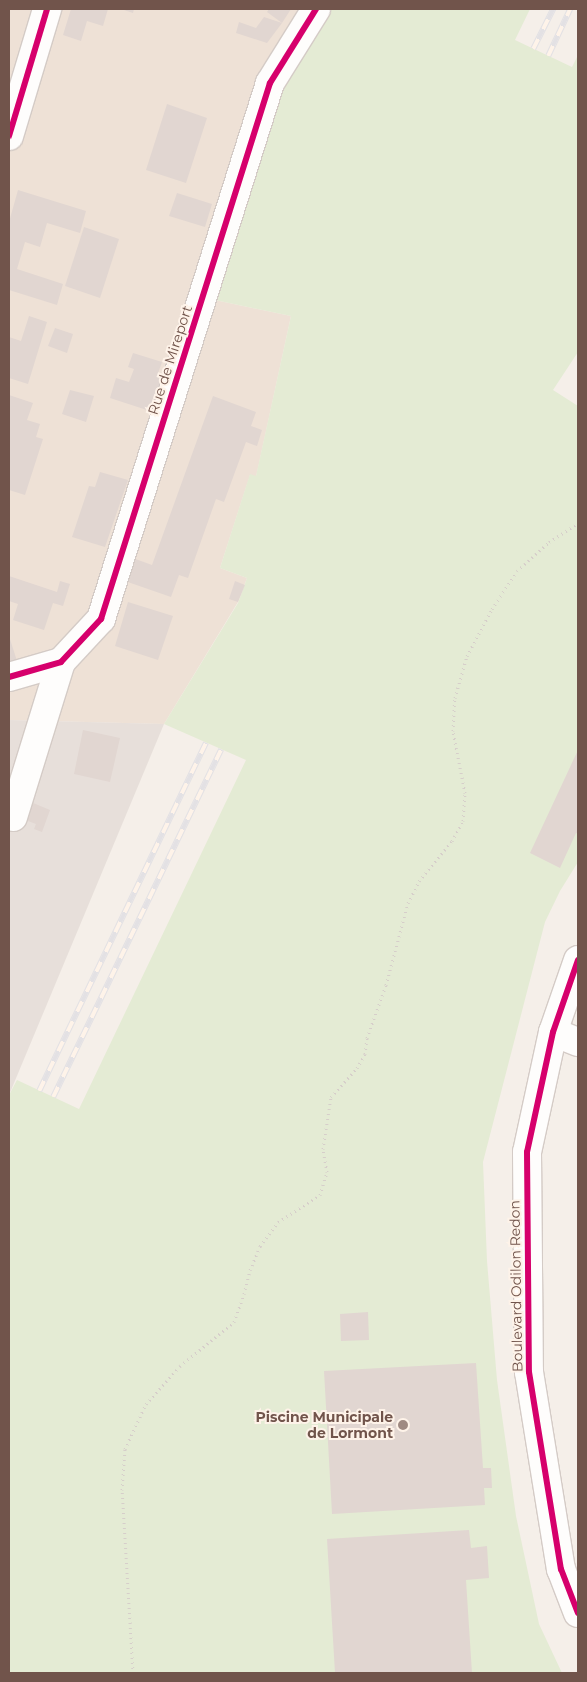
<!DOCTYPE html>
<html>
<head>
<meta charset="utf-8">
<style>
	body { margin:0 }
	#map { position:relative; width:587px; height:1682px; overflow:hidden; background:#f5efe9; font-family:Montserrat,sans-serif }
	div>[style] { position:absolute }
	.residential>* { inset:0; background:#eee1d6 }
	.industrial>* { inset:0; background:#e7dfda }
	.green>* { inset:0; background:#e4ebd4 }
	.building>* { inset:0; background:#e1d6d1 }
	.path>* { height:3px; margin-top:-1.5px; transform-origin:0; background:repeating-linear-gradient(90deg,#d6ceca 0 1px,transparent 0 5px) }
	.roads { filter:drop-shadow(1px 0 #d4cbc6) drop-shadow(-1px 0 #d4cbc6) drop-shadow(0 1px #d4cbc6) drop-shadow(0 -1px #d4cbc6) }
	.minor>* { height:28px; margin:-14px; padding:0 14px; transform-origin:14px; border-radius:14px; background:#fefdfc }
	.rail>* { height:5.5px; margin-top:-2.75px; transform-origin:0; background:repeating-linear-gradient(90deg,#fef3e9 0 11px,#e3e1e4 0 22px); box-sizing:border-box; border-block:1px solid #e3e1e4 }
	.cycleway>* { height:6px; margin:-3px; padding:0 3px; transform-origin:3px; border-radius:3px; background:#d6006c }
	.dots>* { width:14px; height:14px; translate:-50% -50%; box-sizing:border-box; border:2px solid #fef3e9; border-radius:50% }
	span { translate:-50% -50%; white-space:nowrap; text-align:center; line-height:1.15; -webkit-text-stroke:4px #fef3e9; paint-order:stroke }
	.street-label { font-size:14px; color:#71544b }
	.poi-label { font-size:14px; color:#71544b; font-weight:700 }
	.right { translate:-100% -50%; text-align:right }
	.frame { position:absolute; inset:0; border:10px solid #71544b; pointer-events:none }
</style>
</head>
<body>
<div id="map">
	<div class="residential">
		<div style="clip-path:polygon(9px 9px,330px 9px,283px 85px,215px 300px,291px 316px,256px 477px,250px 475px,220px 568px,247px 578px,238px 602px,164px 724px,9px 720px)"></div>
	</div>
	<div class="industrial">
		<div style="clip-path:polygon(9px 720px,164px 724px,9px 1095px)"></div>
	</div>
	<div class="green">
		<div style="clip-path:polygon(330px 9px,530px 9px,515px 40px,572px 67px,578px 55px,578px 352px,553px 390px,578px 406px,578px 862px,560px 891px,545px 922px,483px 1162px,487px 1261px,497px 1380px,516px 1516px,539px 1624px,562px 1673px,9px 1673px,9px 1095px,17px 1080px,79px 1109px,246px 760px,164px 724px,238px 603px,247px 578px,220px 568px,250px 474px,256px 476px,291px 316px,215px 300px,283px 85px)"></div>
	</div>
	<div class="building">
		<div style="clip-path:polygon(71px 9px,108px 9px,103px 26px,87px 21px,81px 41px,63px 35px)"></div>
		<div style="clip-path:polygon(121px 9px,134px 9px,133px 13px)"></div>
		<div style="clip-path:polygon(269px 9px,291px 9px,282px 23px,267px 12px)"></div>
		<div style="clip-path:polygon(264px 17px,282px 23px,267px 43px,236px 33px,239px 22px,256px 28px)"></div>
		<div style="clip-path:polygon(167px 104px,207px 118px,186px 183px,146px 170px)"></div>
		<div style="clip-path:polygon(18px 190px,86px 211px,80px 233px,47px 223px,40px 247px,25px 242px,17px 269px,63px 284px,57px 305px,9px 290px,9px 222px)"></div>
		<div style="clip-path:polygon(177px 193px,212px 204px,205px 227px,169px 216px)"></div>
		<div style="clip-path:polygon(84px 227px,119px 239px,100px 298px,65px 286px)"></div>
		<div style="clip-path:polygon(29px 316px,47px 322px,28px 384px,9px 378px,9px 337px,21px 341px)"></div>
		<div style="clip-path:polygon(55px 328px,73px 334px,67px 353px,48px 346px)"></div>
		<div style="clip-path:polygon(133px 353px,162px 362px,157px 376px,162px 377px,150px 411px,110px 398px,116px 378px,129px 382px,134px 369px,128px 367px)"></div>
		<div style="clip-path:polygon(70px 390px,94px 396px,86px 422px,62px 414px)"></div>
		<div style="clip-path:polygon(9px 395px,33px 403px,27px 420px,40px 424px,36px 437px,43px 439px,25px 495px,9px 490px)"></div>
		<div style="clip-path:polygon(213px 396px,256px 412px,251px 426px,262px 430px,257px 446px,246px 442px,224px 502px,216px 499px,188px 578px,179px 575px,171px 597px,122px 580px,130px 557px,152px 565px)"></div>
		<div style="clip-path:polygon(100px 472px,128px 480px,105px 547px,72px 537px,89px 486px,95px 487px)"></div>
		<div style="clip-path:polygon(9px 576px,57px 592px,60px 581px,70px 584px,63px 606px,53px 603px,44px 630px,13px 620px,18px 604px,9px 601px)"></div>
		<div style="clip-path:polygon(235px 581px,245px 585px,238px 602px,229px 599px)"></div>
		<div style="clip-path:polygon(128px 602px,173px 616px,158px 660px,115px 646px)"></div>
		<div style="clip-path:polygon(9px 636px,17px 661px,9px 664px)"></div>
		<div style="clip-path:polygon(83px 730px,120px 738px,110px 782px,74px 774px)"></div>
		<div style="clip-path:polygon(578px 750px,578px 834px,576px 833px,560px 868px,530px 853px)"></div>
		<div style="clip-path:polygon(26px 800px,50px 810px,42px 832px,34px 829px,36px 824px,20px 818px)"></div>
		<div style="clip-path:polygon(368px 1312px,369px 1340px,341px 1341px,340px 1314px)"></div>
		<div style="clip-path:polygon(476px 1363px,483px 1468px,491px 1468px,492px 1488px,484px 1488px,485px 1505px,332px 1514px,324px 1371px)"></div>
		<div style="clip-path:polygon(469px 1530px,471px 1548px,487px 1546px,489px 1578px,466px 1580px,472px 1673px,335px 1673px,327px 1539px)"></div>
	</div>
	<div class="path">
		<div style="left:133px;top:1673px;width:183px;rotate:-93.4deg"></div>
		<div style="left:122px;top:1490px;width:41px;rotate:-85.8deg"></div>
		<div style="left:125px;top:1449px;width:50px;rotate:-65deg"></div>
		<div style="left:146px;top:1404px;width:51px;rotate:-48.2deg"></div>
		<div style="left:180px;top:1366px;width:70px;rotate:-39.2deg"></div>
		<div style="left:234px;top:1322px;width:30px;rotate:-70deg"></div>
		<div style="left:244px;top:1294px;width:25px;rotate:-76deg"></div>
		<div style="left:250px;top:1270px;width:26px;rotate:-67deg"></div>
		<div style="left:260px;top:1246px;width:30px;rotate:-53deg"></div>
		<div style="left:278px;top:1222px;width:50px;rotate:-32.7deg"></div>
		<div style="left:320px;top:1195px;width:24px;rotate:-73deg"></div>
		<div style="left:327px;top:1172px;width:23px;rotate:-100deg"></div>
		<div style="left:323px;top:1149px;width:53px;rotate:-81.3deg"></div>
		<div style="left:331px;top:1097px;width:39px;rotate:-48deg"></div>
		<div style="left:357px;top:1068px;width:16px;rotate:-60deg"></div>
		<div style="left:365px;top:1054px;width:16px;rotate:-83deg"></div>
		<div style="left:367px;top:1038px;width:56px;rotate:-70.3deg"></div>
		<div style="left:386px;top:985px;width:85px;rotate:-75deg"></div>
		<div style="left:408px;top:903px;width:25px;rotate:-63deg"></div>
		<div style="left:419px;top:881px;width:52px;rotate:-50.5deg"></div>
		<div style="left:452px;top:841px;width:23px;rotate:-61deg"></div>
		<div style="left:463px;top:821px;width:28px;rotate:-86deg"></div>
		<div style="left:465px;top:793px;width:63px;rotate:-101deg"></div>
		<div style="left:453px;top:731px;width:33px;rotate:-87deg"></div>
		<div style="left:455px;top:698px;width:44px;rotate:-74.1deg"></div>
		<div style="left:467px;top:656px;width:53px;rotate:-62deg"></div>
		<div style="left:492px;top:609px;width:45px;rotate:-56.7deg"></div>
		<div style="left:517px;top:571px;width:43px;rotate:-42.2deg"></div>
		<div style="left:549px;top:542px;width:35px;rotate:-33deg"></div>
	</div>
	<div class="roads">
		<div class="minor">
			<div style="left:9px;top:136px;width:133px;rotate:-73.3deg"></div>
			<div style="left:9px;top:677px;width:54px;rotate:-16.1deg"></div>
			<div style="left:61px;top:662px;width:59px;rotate:-47.1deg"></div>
			<div style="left:101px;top:619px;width:562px;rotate:-72.5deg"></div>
			<div style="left:270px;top:83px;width:87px;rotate:-58.1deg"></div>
			<div style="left:13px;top:817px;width:162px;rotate:-72.8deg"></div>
			<div style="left:578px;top:960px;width:76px;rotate:109.1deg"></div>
			<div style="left:553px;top:1032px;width:123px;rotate:102.2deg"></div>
			<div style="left:527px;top:1152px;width:220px;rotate:89.5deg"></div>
			<div style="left:529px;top:1372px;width:200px;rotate:80.8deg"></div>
			<div style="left:561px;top:1569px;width:47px;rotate:68.9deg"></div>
			<div style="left:553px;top:1032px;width:27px;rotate:22deg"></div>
		</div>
	</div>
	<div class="rail">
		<div style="left:533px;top:49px;width:45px;rotate:-63.4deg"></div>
		<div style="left:548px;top:56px;width:52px;rotate:-64.9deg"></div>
		<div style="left:39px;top:1091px;width:386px;rotate:-64.4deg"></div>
		<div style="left:53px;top:1097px;width:386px;rotate:-64.2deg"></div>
	</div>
	<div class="cycleway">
		<div style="left:9px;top:136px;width:133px;rotate:-73.3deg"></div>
		<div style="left:9px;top:677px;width:54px;rotate:-16.1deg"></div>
		<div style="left:61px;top:662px;width:59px;rotate:-47.1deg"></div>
		<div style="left:101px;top:619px;width:562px;rotate:-72.5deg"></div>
		<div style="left:270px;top:83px;width:87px;rotate:-58.1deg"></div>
		<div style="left:578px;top:960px;width:76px;rotate:109.1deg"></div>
		<div style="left:553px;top:1032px;width:123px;rotate:102.2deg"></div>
		<div style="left:527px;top:1152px;width:220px;rotate:89.5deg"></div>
		<div style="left:529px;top:1372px;width:200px;rotate:80.8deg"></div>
		<div style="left:561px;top:1569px;width:47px;rotate:68.9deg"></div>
	</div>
	<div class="dots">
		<div style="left:403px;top:1425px;background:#9f8a82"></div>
	</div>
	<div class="street-label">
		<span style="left:170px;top:360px;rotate:-72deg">Rue de Mireport</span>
		<span style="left:516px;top:1286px;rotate:-91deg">Boulevard Odilon Redon</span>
	</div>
	<div class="poi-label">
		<span class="right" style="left:393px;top:1425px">Piscine Municipale<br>de Lormont</span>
	</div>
	<div class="frame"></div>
</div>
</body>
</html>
